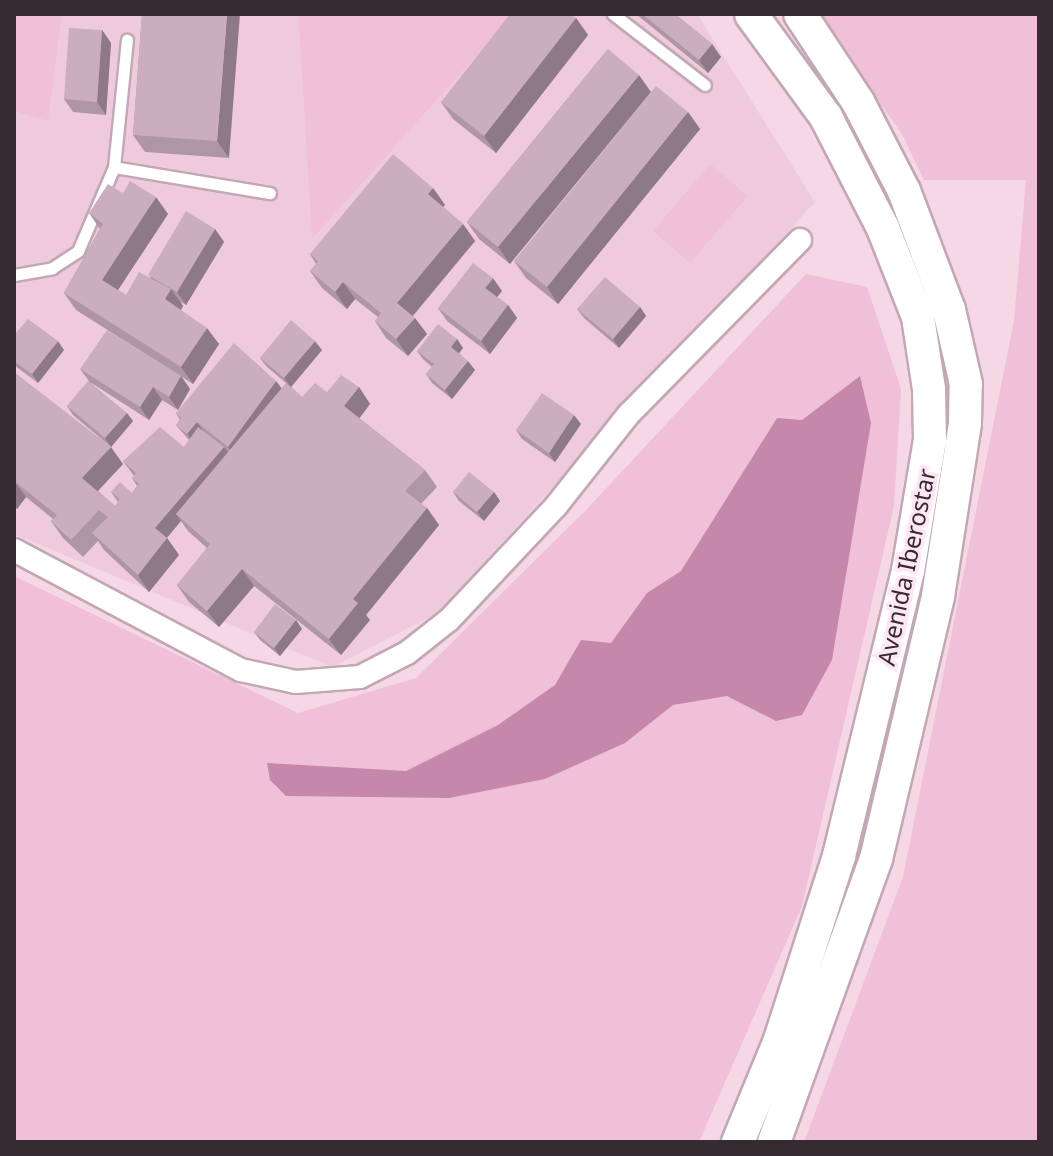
<!DOCTYPE html>
<html>
<head>
<meta charset="utf-8">
<style>
	body { margin:0 }
	#map { position:relative; width:1053px; height:1156px; overflow:hidden; background:#f5d7e6; font-family:"Noto Sans",sans-serif }
	div>[style] { position:absolute }
	.built>* { inset:0; background:#efcadd }
	.green>* { inset:0; background:#f0c0d9 }
	.water>* { inset:0; background:#c588aa }
	.roads { filter:drop-shadow(2px 0 #c3a7b5) drop-shadow(-2px 0 #c3a7b5) drop-shadow(0 2px #c3a7b5) drop-shadow(0 -2px #c3a7b5) }
	.lane>* { height:11px; margin:-5.5px; padding:0 5.5px; transform-origin:5.5px; border-radius:5.5px; background:#fff }
	.street>* { height:22px; margin:-11px; padding:0 11px; transform-origin:11px; border-radius:11px; background:#fff }
	.secondary>* { height:32px; margin:-16px; padding:0 16px; transform-origin:16px; border-radius:16px; background:#fff }
	.wall>* { inset:0; background:#af96a3 }
	.shaded-wall>* { inset:0; background:#8e7a84 }
	.building>* { inset:0; background:#cbaebd }
	span { translate:-50% -50%; white-space:nowrap; text-align:center; line-height:1.15; -webkit-text-stroke:7px #fee6f3; paint-order:stroke }
	.street-label { font-size:24px; color:#362b30 }
	.frame { position:absolute; inset:0; border:16px solid #362b30; pointer-events:none }
</style>
</head>
<body>
<div id="map">
	<div class="built">
		<div style="clip-path:polygon(62px 14px,298px 14px,312px 238px,514px 14px,697px 14px,815px 202px,436px 614px,332px 667px,14px 534px,14px 111px,48px 120px)"></div>
	</div>
	<div class="green">
		<div style="clip-path:polygon(14px 14px,62px 14px,48px 121px,14px 111px)"></div>
		<div style="clip-path:polygon(298px 14px,514px 14px,312px 239px)"></div>
		<div style="clip-path:polygon(817px 14px,1039px 14px,1039px 1142px,804px 1142px,903px 877px,1014px 321px,1026px 180px,924px 180px,902px 134px)"></div>
		<div style="clip-path:polygon(710px 164px,748px 196px,690px 263px,653px 231px)"></div>
		<div style="clip-path:polygon(806px 274px,867px 287px,901px 389px,894px 506px,802px 906px,699px 1142px,14px 1142px,14px 576px,298px 713px,416px 678px,586px 510px)"></div>
	</div>
	<div class="water">
		<div style="clip-path:polygon(860px 376px,871px 423px,832px 660px,802px 715px,776px 721px,727px 696px,673px 705px,625px 743px,545px 779px,449px 798px,286px 796px,270px 780px,267px 763px,406px 771px,498px 725px,555px 685px,581px 640px,611px 643px,647px 593px,681px 571px,777px 418px,802px 420px)"></div>
	</div>
	<div class="roads">
		<div class="lane">
			<div style="left:613px;top:14px;width:116px;rotate:37.7deg"></div>
			<div style="left:114px;top:167px;width:128px;rotate:-84.2deg"></div>
			<div style="left:14px;top:275px;width:39px;rotate:-10deg"></div>
			<div style="left:52px;top:268px;width:31px;rotate:-33deg"></div>
			<div style="left:78px;top:251px;width:91px;rotate:-66.8deg"></div>
			<div style="left:114px;top:167px;width:158px;rotate:9.5deg"></div>
		</div>
		<div class="street">
			<div style="left:14px;top:550px;width:257px;rotate:27.9deg"></div>
			<div style="left:241px;top:670px;width:56px;rotate:12.3deg"></div>
			<div style="left:296px;top:682px;width:64px;rotate:-4.5deg"></div>
			<div style="left:360px;top:677px;width:53px;rotate:-27.1deg"></div>
			<div style="left:407px;top:653px;width:53px;rotate:-38.2deg"></div>
			<div style="left:449px;top:620px;width:156px;rotate:-46.8deg"></div>
			<div style="left:556px;top:506px;width:117px;rotate:-51.6deg"></div>
			<div style="left:629px;top:414px;width:244px;rotate:-45.5deg"></div>
		</div>
		<div class="secondary">
			<div style="left:738px;top:1142px;width:110px;rotate:-67.6deg"></div>
			<div style="left:780px;top:1040px;width:193px;rotate:-72.2deg"></div>
			<div style="left:839px;top:856px;width:293px;rotate:-76.4deg"></div>
			<div style="left:908px;top:571px;width:133px;rotate:-80.5deg"></div>
			<div style="left:930px;top:440px;width:51px;rotate:-91.1deg"></div>
			<div style="left:929px;top:389px;width:73px;rotate:-98.7deg"></div>
			<div style="left:918px;top:317px;width:96px;rotate:-111.5deg"></div>
			<div style="left:883px;top:228px;width:125px;rotate:-117.2deg"></div>
			<div style="left:826px;top:117px;width:127px;rotate:-126.1deg"></div>
			<div style="left:774px;top:1142px;width:301px;rotate:-70.2deg"></div>
			<div style="left:876px;top:859px;width:270px;rotate:-76.7deg"></div>
			<div style="left:938px;top:596px;width:175px;rotate:-81.1deg"></div>
			<div style="left:965px;top:423px;width:39px;rotate:-89deg"></div>
			<div style="left:966px;top:384px;width:76px;rotate:-102.9deg"></div>
			<div style="left:949px;top:310px;width:127px;rotate:-110.7deg"></div>
			<div style="left:904px;top:191px;width:100px;rotate:-117.3deg"></div>
			<div style="left:858px;top:102px;width:105px;rotate:-123.4deg"></div>
		</div>
	</div>
	<div class="wall">
		<div style="clip-path:polygon(142px 14px,229px 158px,145px 152px,133px 135px)"></div>
		<div style="clip-path:polygon(636px 14px,675px 14px,712px 44px,721px 57px,708px 73px)"></div>
		<div style="clip-path:polygon(576px 18px,588px 35px,496px 153px,453px 119px,441px 102px)"></div>
		<div style="clip-path:polygon(102px 30px,111px 43px,106px 115px,73px 112px,64px 99px)"></div>
		<div style="clip-path:polygon(608px 49px,510px 264px,479px 239px,467px 222px)"></div>
		<div style="clip-path:polygon(688px 112px,700px 129px,558px 304px,526px 278px,514px 261px)"></div>
		<div style="clip-path:polygon(433px 188px,445px 205px,443px 207px,463px 224px,475px 241px,413px 316px,427px 334px,408px 356px,386px 338px,375px 321px,378px 317px,355px 299px,347px 309px,322px 288px,310px 271px,316px 264px,310px 254px)"></div>
		<div style="clip-path:polygon(123px 193px,168px 214px,118px 290px,126px 295px,215px 229px,224px 242px,186px 305px,181px 302px,183px 306px,181px 310px,219px 344px,193px 384px,76px 310px,64px 293px,100px 229px,89px 213px)"></div>
		<div style="clip-path:polygon(502px 291px,497px 297px,508px 305px,517px 318px,490px 354px,447px 321px,438px 308px)"></div>
		<div style="clip-path:polygon(640px 307px,646px 316px,619px 348px,584px 318px,577px 309px)"></div>
		<div style="clip-path:polygon(14px 335px,64px 350px,38px 383px,14px 365px)"></div>
		<div style="clip-path:polygon(457px 339px,463px 348px,459px 353px,475px 370px,452px 399px,432px 383px,426px 374px,432px 367px,423px 359px,417px 351px)"></div>
		<div style="clip-path:polygon(322px 350px,291px 387px,302px 397px,359px 387px,370px 404px,359px 418px,425px 470px,437px 487px,421px 504px,427px 508px,439px 525px,366px 615px,370px 620px,341px 655px,254px 586px,219px 627px,189px 602px,177px 585px,207px 548px,188px 531px,181px 521px,167px 538px,179px 555px,149px 592px,104px 550px,98px 541px,83px 557px,63px 538px,51px 521px,53px 519px,26px 497px,17px 509px,14px 506px,14px 372px,123px 464px,98px 491px,115px 506px,118px 502px,111px 492px,132px 493px,137px 486px,132px 478px,134px 476px,123px 461px,184px 447px,189px 440px,176px 425px,180px 420px,176px 413px,282px 388px,286px 383px,266px 366px,260px 358px)"></div>
		<div style="clip-path:polygon(80px 369px,181px 376px,190px 389px,178px 410px,162px 400px,149px 420px,90px 382px,133px 421px,111px 447px,73px 415px,67px 406px,89px 381px)"></div>
		<div style="clip-path:polygon(581px 424px,555px 462px,522px 439px,516px 430px)"></div>
		<div style="clip-path:polygon(453px 492px,494px 492px,500px 501px,484px 521px,459px 501px)"></div>
		<div style="clip-path:polygon(296px 620px,302px 629px,280px 656px,260px 640px,254px 632px)"></div>
	</div>
	<div class="shaded-wall">
		<div style="clip-path:polygon(227px 14px,240px 14px,229px 158px,217px 141px)"></div>
		<div style="clip-path:polygon(576px 18px,588px 35px,496px 153px,484px 136px)"></div>
		<div style="clip-path:polygon(102px 30px,111px 43px,106px 115px,97px 102px)"></div>
		<div style="clip-path:polygon(712px 44px,721px 57px,708px 73px,699px 60px)"></div>
		<div style="clip-path:polygon(639px 75px,651px 92px,510px 264px,498px 247px)"></div>
		<div style="clip-path:polygon(688px 112px,700px 129px,558px 304px,547px 287px)"></div>
		<div style="clip-path:polygon(433px 188px,445px 205px,439px 211px,428px 194px)"></div>
		<div style="clip-path:polygon(156px 197px,168px 214px,114px 296px,102px 280px)"></div>
		<div style="clip-path:polygon(463px 224px,475px 241px,409px 320px,397px 303px)"></div>
		<div style="clip-path:polygon(215px 229px,224px 242px,186px 305px,177px 292px)"></div>
		<div style="clip-path:polygon(493px 278px,502px 291px,494px 301px,485px 288px)"></div>
		<div style="clip-path:polygon(343px 282px,355px 299px,347px 309px,335px 292px)"></div>
		<div style="clip-path:polygon(171px 289px,183px 306px,177px 316px,165px 299px)"></div>
		<div style="clip-path:polygon(508px 305px,517px 318px,490px 354px,481px 341px)"></div>
		<div style="clip-path:polygon(640px 307px,646px 316px,619px 348px,613px 339px)"></div>
		<div style="clip-path:polygon(415px 318px,427px 334px,408px 356px,396px 339px)"></div>
		<div style="clip-path:polygon(207px 328px,219px 344px,193px 384px,181px 367px)"></div>
		<div style="clip-path:polygon(457px 339px,463px 348px,457px 356px,451px 347px)"></div>
		<div style="clip-path:polygon(58px 341px,64px 350px,38px 383px,32px 374px)"></div>
		<div style="clip-path:polygon(315px 341px,322px 350px,291px 387px,284px 378px)"></div>
		<div style="clip-path:polygon(468px 361px,475px 370px,452px 399px,445px 390px)"></div>
		<div style="clip-path:polygon(181px 376px,190px 389px,178px 410px,169px 397px)"></div>
		<div style="clip-path:polygon(276px 381px,286px 394px,237px 460px,228px 447px)"></div>
		<div style="clip-path:polygon(153px 387px,162px 400px,149px 420px,140px 407px)"></div>
		<div style="clip-path:polygon(359px 387px,370px 404px,356px 423px,344px 406px)"></div>
		<div style="clip-path:polygon(127px 413px,133px 421px,111px 447px,105px 438px)"></div>
		<div style="clip-path:polygon(574px 415px,581px 424px,555px 462px,549px 453px)"></div>
		<div style="clip-path:polygon(197px 422px,206px 435px,196px 447px,187px 434px)"></div>
		<div style="clip-path:polygon(111px 447px,123px 464px,94px 495px,82px 478px)"></div>
		<div style="clip-path:polygon(224px 447px,234px 460px,176px 514px,181px 521px,163px 542px,154px 529px)"></div>
		<div style="clip-path:polygon(14px 481px,26px 497px,17px 509px,14px 504px)"></div>
		<div style="clip-path:polygon(494px 492px,500px 501px,484px 521px,477px 512px)"></div>
		<div style="clip-path:polygon(427px 508px,439px 525px,366px 615px,370px 620px,341px 655px,329px 639px,353px 599px)"></div>
		<div style="clip-path:polygon(167px 538px,179px 555px,149px 592px,138px 575px)"></div>
		<div style="clip-path:polygon(242px 569px,254px 586px,219px 627px,207px 611px)"></div>
		<div style="clip-path:polygon(296px 620px,302px 629px,280px 656px,274px 648px)"></div>
	</div>
	<div class="building">
		<div style="clip-path:polygon(142px 14px,227px 14px,217px 141px,133px 135px)"></div>
		<div style="clip-path:polygon(510px 14px,571px 14px,576px 18px,484px 136px,441px 102px)"></div>
		<div style="clip-path:polygon(642px 14px,675px 14px,712px 44px,699px 60px)"></div>
		<div style="clip-path:polygon(69px 28px,102px 30px,97px 102px,64px 99px)"></div>
		<div style="clip-path:polygon(608px 49px,639px 75px,498px 247px,467px 222px)"></div>
		<div style="clip-path:polygon(656px 86px,688px 112px,547px 287px,514px 261px)"></div>
		<div style="clip-path:polygon(393px 154px,433px 188px,428px 194px,463px 224px,397px 303px,415px 318px,396px 339px,375px 321px,381px 313px,343px 282px,335px 292px,310px 271px,318px 261px,310px 254px)"></div>
		<div style="clip-path:polygon(130px 181px,156px 197px,102px 280px,126px 295px,139px 272px,171px 289px,165px 299px,207px 328px,181px 367px,64px 293px,103px 224px,89px 213px,108px 184px,123px 193px)"></div>
		<div style="clip-path:polygon(186px 211px,215px 229px,177px 292px,148px 275px)"></div>
		<div style="clip-path:polygon(473px 263px,493px 278px,485px 288px,508px 305px,481px 341px,438px 308px)"></div>
		<div style="clip-path:polygon(605px 277px,640px 307px,613px 339px,577px 309px)"></div>
		<div style="clip-path:polygon(28px 319px,58px 341px,32px 374px,14px 361px,14px 335px)"></div>
		<div style="clip-path:polygon(291px 320px,315px 341px,284px 378px,260px 358px)"></div>
		<div style="clip-path:polygon(438px 324px,457px 339px,451px 347px,468px 361px,445px 390px,426px 374px,434px 364px,417px 351px)"></div>
		<div style="clip-path:polygon(107px 330px,181px 376px,169px 397px,153px 387px,140px 407px,80px 369px)"></div>
		<div style="clip-path:polygon(234px 343px,276px 381px,228px 447px,197px 422px,187px 434px,176px 425px,181px 418px,176px 413px)"></div>
		<div style="clip-path:polygon(14px 372px,111px 447px,82px 478px,115px 506px,120px 498px,167px 538px,138px 575px,92px 533px,108px 517px,99px 510px,71px 540px,51px 521px,57px 515px,14px 481px)"></div>
		<div style="clip-path:polygon(341px 375px,359px 387px,344px 406px,425px 470px,405px 491px,427px 508px,353px 599px,358px 603px,329px 639px,242px 569px,207px 611px,177px 585px,210px 544px,176px 514px,286px 383px,302px 397px,315px 383px,327px 392px)"></div>
		<div style="clip-path:polygon(88px 381px,127px 413px,105px 438px,67px 406px)"></div>
		<div style="clip-path:polygon(542px 393px,574px 415px,549px 453px,516px 430px)"></div>
		<div style="clip-path:polygon(160px 427px,184px 447px,198px 427px,224px 447px,155px 528px,111px 492px,120px 482px,132px 493px,139px 484px,132px 478px,136px 473px,123px 461px)"></div>
		<div style="clip-path:polygon(469px 472px,494px 492px,477px 512px,453px 492px)"></div>
		<div style="clip-path:polygon(275px 604px,296px 620px,274px 648px,254px 632px)"></div>
	</div>
	<div class="street-label">
		<span style="left:906px;top:567px;rotate:-78deg">Avenida Iberostar</span>
	</div>
	<div class="frame"></div>
</div>
</body>
</html>
